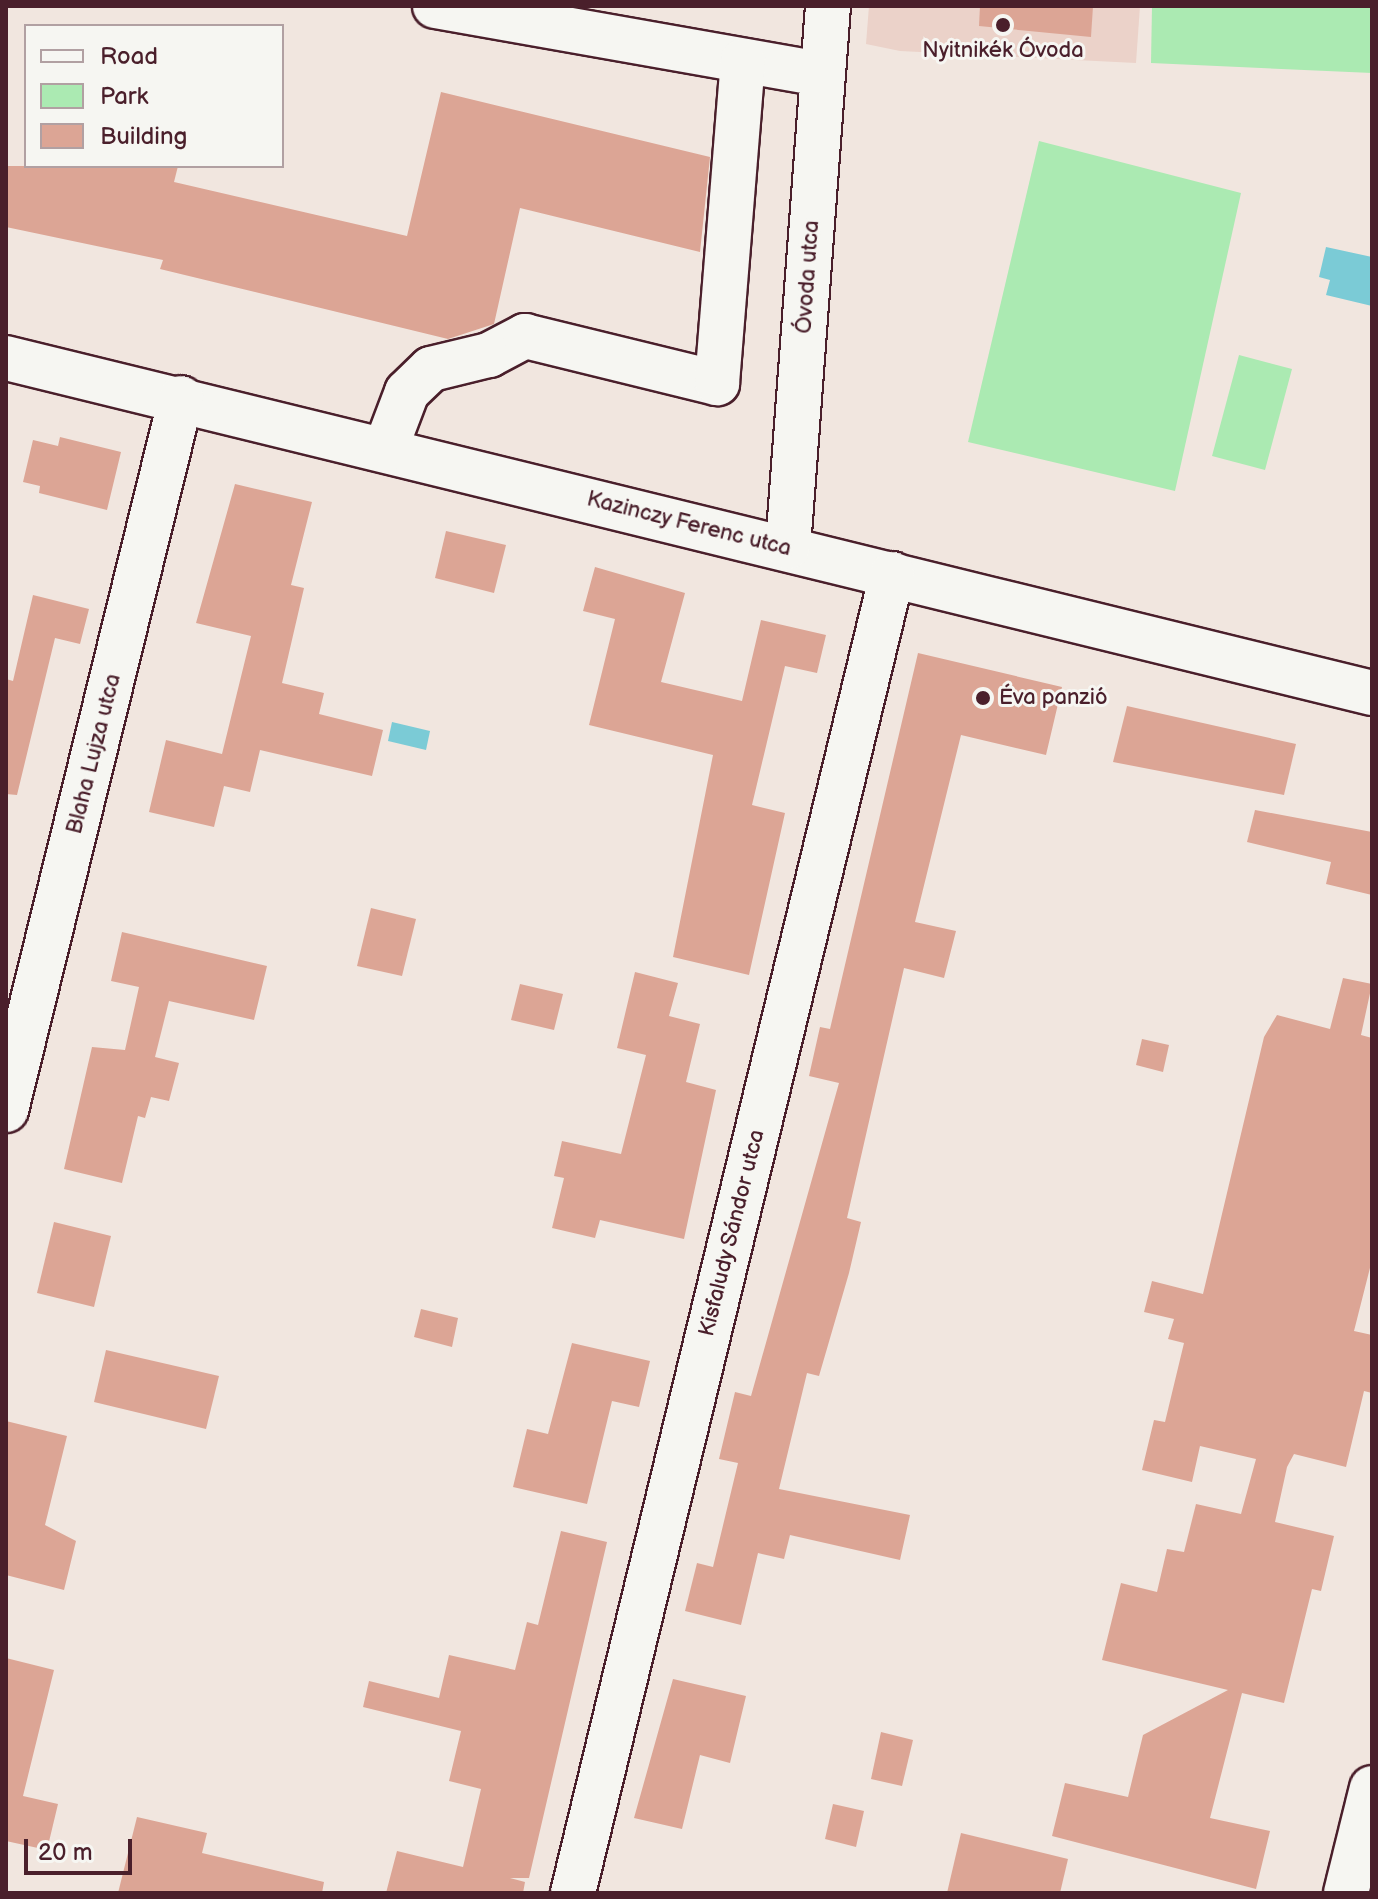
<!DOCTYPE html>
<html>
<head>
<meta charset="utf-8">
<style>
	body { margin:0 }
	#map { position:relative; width:1378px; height:1899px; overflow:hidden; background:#f1e6df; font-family:"Balsamiq Sans",sans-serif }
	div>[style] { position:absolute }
	.built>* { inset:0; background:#ebd2c9 }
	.green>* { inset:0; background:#abeab2 }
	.water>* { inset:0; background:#7bcbd6 }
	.building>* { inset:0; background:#dca595 }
	.roads { filter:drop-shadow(2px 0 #4a1f2b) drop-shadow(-2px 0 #4a1f2b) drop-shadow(0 2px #4a1f2b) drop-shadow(0 -2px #4a1f2b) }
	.minor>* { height:44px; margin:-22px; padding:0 22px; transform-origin:22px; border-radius:22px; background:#f6f6f2 }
	.dots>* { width:22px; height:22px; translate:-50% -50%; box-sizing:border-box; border:4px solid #f6f6f2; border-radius:50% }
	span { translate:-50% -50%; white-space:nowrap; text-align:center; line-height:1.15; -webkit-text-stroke:6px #f6f6f2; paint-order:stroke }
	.poi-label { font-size:22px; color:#4a1f2b }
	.left { translate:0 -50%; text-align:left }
	.street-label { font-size:22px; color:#4a1f2b }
	.frame { position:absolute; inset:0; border:8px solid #4a1f2b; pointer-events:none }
	.legend { position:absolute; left:24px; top:24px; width:260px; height:144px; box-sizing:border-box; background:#f6f6f2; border:2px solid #b1a0a2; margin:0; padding:10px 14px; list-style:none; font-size:24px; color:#4a1f2b }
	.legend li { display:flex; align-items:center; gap:16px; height:40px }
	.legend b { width:40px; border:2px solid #b1a0a2 }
	.scale { position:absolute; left:24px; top:1839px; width:108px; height:36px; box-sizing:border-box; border:4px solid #4a1f2b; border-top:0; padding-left:10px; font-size:24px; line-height:28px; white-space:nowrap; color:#4a1f2b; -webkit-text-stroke:6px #f6f6f2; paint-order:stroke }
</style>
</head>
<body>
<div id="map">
	<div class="built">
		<div style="clip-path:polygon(869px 6px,1140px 6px,1136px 63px,900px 51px,866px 44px)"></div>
	</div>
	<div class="green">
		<div style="clip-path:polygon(1152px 6px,1372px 6px,1372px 73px,1151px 63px)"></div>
		<div style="clip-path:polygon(1039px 141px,1241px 193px,1175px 491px,968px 442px)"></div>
		<div style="clip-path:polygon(1239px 355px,1292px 369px,1265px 470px,1212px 456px)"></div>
	</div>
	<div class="water">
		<div style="clip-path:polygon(1326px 247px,1372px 257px,1372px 306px,1326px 295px,1330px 280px,1319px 277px)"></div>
		<div style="clip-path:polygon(392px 722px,430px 731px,426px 750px,388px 741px)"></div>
	</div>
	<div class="building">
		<div style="clip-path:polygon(980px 6px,1093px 6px,1091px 37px,979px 26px)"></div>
		<div style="clip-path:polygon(441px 92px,710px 157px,700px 252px,520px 208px,494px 324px,448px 339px,160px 269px,163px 260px,6px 227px,6px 166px,178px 166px,174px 182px,407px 236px)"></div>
		<div style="clip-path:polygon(60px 437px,121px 452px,107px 510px,39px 493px,40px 486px,23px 482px,33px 440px,58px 446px)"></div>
		<div style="clip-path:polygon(235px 484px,312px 502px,291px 585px,304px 588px,282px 683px,324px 693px,319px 714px,383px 730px,372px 776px,260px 750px,250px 792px,224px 786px,214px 827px,149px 812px,166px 740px,222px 754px,251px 636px,196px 623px)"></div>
		<div style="clip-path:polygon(446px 531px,506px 545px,494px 593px,435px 578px)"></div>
		<div style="clip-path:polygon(595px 567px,685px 593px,661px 682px,742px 701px,761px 620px,826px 635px,817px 673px,785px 666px,752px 805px,785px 813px,749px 975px,673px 957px,713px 755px,589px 725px,615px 619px,583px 611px)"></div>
		<div style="clip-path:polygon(33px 595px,89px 609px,80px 644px,55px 638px,17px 795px,6px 794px,6px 679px,13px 681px)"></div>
		<div style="clip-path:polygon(918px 653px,1062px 687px,1046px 755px,961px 735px,915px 922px,956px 931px,944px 978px,904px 968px,847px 1218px,861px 1222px,849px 1273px,819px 1376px,807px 1373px,779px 1489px,910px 1515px,900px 1560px,790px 1535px,784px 1559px,758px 1553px,741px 1625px,685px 1611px,697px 1563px,713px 1567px,738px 1463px,719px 1459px,735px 1392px,751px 1396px,839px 1083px,809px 1076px,820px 1027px,830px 1029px)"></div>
		<div style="clip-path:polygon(1127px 706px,1296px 744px,1284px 795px,1113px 762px)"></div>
		<div style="clip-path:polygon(1255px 810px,1372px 832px,1372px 895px,1326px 884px,1331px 862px,1247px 842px)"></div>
		<div style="clip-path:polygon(371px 908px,416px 919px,402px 976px,357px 966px)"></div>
		<div style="clip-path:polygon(122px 932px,267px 966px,254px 1020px,169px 1001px,155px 1057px,179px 1063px,169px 1101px,151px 1097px,145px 1118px,138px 1116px,122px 1183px,64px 1169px,92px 1047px,125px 1050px,139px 987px,111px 981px)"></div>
		<div style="clip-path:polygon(635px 972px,678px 983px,669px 1016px,700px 1024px,686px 1082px,716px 1090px,684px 1239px,600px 1220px,595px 1238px,552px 1228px,564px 1178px,554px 1176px,562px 1141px,621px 1154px,646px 1055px,617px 1048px)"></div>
		<div style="clip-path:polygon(1343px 978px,1372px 984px,1361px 1035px,1372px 1038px,1372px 1260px,1354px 1331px,1372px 1335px,1372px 1393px,1364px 1391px,1346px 1467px,1294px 1454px,1287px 1467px,1275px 1522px,1334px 1536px,1321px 1591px,1312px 1589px,1284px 1703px,1242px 1693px,1210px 1818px,1270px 1831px,1256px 1889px,1052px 1836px,1065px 1783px,1128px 1797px,1143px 1735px,1228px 1690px,1102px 1660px,1121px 1583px,1157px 1592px,1167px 1549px,1184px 1552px,1196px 1504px,1241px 1514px,1256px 1459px,1200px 1446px,1192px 1482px,1142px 1470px,1154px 1420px,1165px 1422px,1184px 1343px,1168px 1339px,1174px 1319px,1144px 1312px,1152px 1281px,1203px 1294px,1264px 1037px,1277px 1015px,1330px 1029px)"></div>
		<div style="clip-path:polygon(520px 984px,563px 994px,554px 1030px,511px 1020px)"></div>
		<div style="clip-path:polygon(1142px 1039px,1169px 1045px,1163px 1072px,1136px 1065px)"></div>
		<div style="clip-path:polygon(54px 1222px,111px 1236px,94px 1307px,37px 1293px)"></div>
		<div style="clip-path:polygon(421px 1309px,458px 1318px,452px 1347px,414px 1337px)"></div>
		<div style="clip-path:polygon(572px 1343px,650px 1361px,639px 1407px,612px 1401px,587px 1504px,513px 1487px,527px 1429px,548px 1434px)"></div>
		<div style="clip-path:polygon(106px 1350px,219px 1376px,206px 1429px,94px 1402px)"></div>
		<div style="clip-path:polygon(6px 1421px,67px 1436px,45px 1525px,76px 1541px,64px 1590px,6px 1575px)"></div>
		<div style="clip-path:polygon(561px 1531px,607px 1542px,529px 1878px,510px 1878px,525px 1882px,523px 1893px,386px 1893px,397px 1851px,463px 1867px,481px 1789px,449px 1781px,461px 1731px,363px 1707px,369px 1681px,439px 1698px,449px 1655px,515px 1670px,527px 1622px,538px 1625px)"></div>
		<div style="clip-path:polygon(6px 1658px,54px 1670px,23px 1796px,58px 1804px,47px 1850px,6px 1841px)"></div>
		<div style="clip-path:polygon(673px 1679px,746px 1696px,730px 1763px,700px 1755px,682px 1829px,634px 1818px)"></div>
		<div style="clip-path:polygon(881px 1732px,913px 1740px,902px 1786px,871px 1779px)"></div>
		<div style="clip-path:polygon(833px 1804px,864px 1811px,856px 1847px,825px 1839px)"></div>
		<div style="clip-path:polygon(137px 1817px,207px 1833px,202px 1853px,324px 1882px,322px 1893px,118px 1893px)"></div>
		<div style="clip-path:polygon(961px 1833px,1068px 1859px,1060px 1893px,947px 1893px)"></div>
	</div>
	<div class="roads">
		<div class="minor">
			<div style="left:435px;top:6px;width:393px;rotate:10deg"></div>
			<div style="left:6px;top:358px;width:1406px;rotate:13.78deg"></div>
			<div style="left:385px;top:450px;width:62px;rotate:-69.2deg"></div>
			<div style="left:407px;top:392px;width:33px;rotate:-44deg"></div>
			<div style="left:431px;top:369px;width:60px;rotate:-13.6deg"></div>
			<div style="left:489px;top:355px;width:41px;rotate:-27.8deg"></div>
			<div style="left:525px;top:336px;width:198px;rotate:13.8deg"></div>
			<div style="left:717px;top:383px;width:323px;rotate:-85.4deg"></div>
			<div style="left:788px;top:547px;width:542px;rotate:-85.77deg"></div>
			<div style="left:6px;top:1110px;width:733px;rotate:-76.19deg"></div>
			<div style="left:573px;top:1893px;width:1357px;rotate:-76.4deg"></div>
			<div style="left:1346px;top:1893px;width:108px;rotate:-76.1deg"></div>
		</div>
	</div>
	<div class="dots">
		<div style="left:1003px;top:25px;background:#4a1f2b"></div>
		<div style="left:983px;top:698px;background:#4a1f2b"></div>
	</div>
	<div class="poi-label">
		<span style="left:1003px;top:51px">Nyitnikék Óvoda</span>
		<span class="left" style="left:999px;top:698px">Éva panzió</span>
	</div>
	<div class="street-label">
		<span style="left:808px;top:277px;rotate:-86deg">Óvoda utca</span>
		<span style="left:689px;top:524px;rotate:14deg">Kazinczy Ferenc utca</span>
		<span style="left:94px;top:754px;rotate:-76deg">Blaha Lujza utca</span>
		<span style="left:732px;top:1233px;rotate:-76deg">Kisfaludy Sándor utca</span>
	</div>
	<div class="frame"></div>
	<ul class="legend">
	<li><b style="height:10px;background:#f6f6f2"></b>Road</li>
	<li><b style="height:22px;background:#abeab2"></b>Park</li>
	<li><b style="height:22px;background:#dca595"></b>Building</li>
	</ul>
	<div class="scale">20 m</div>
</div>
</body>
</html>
